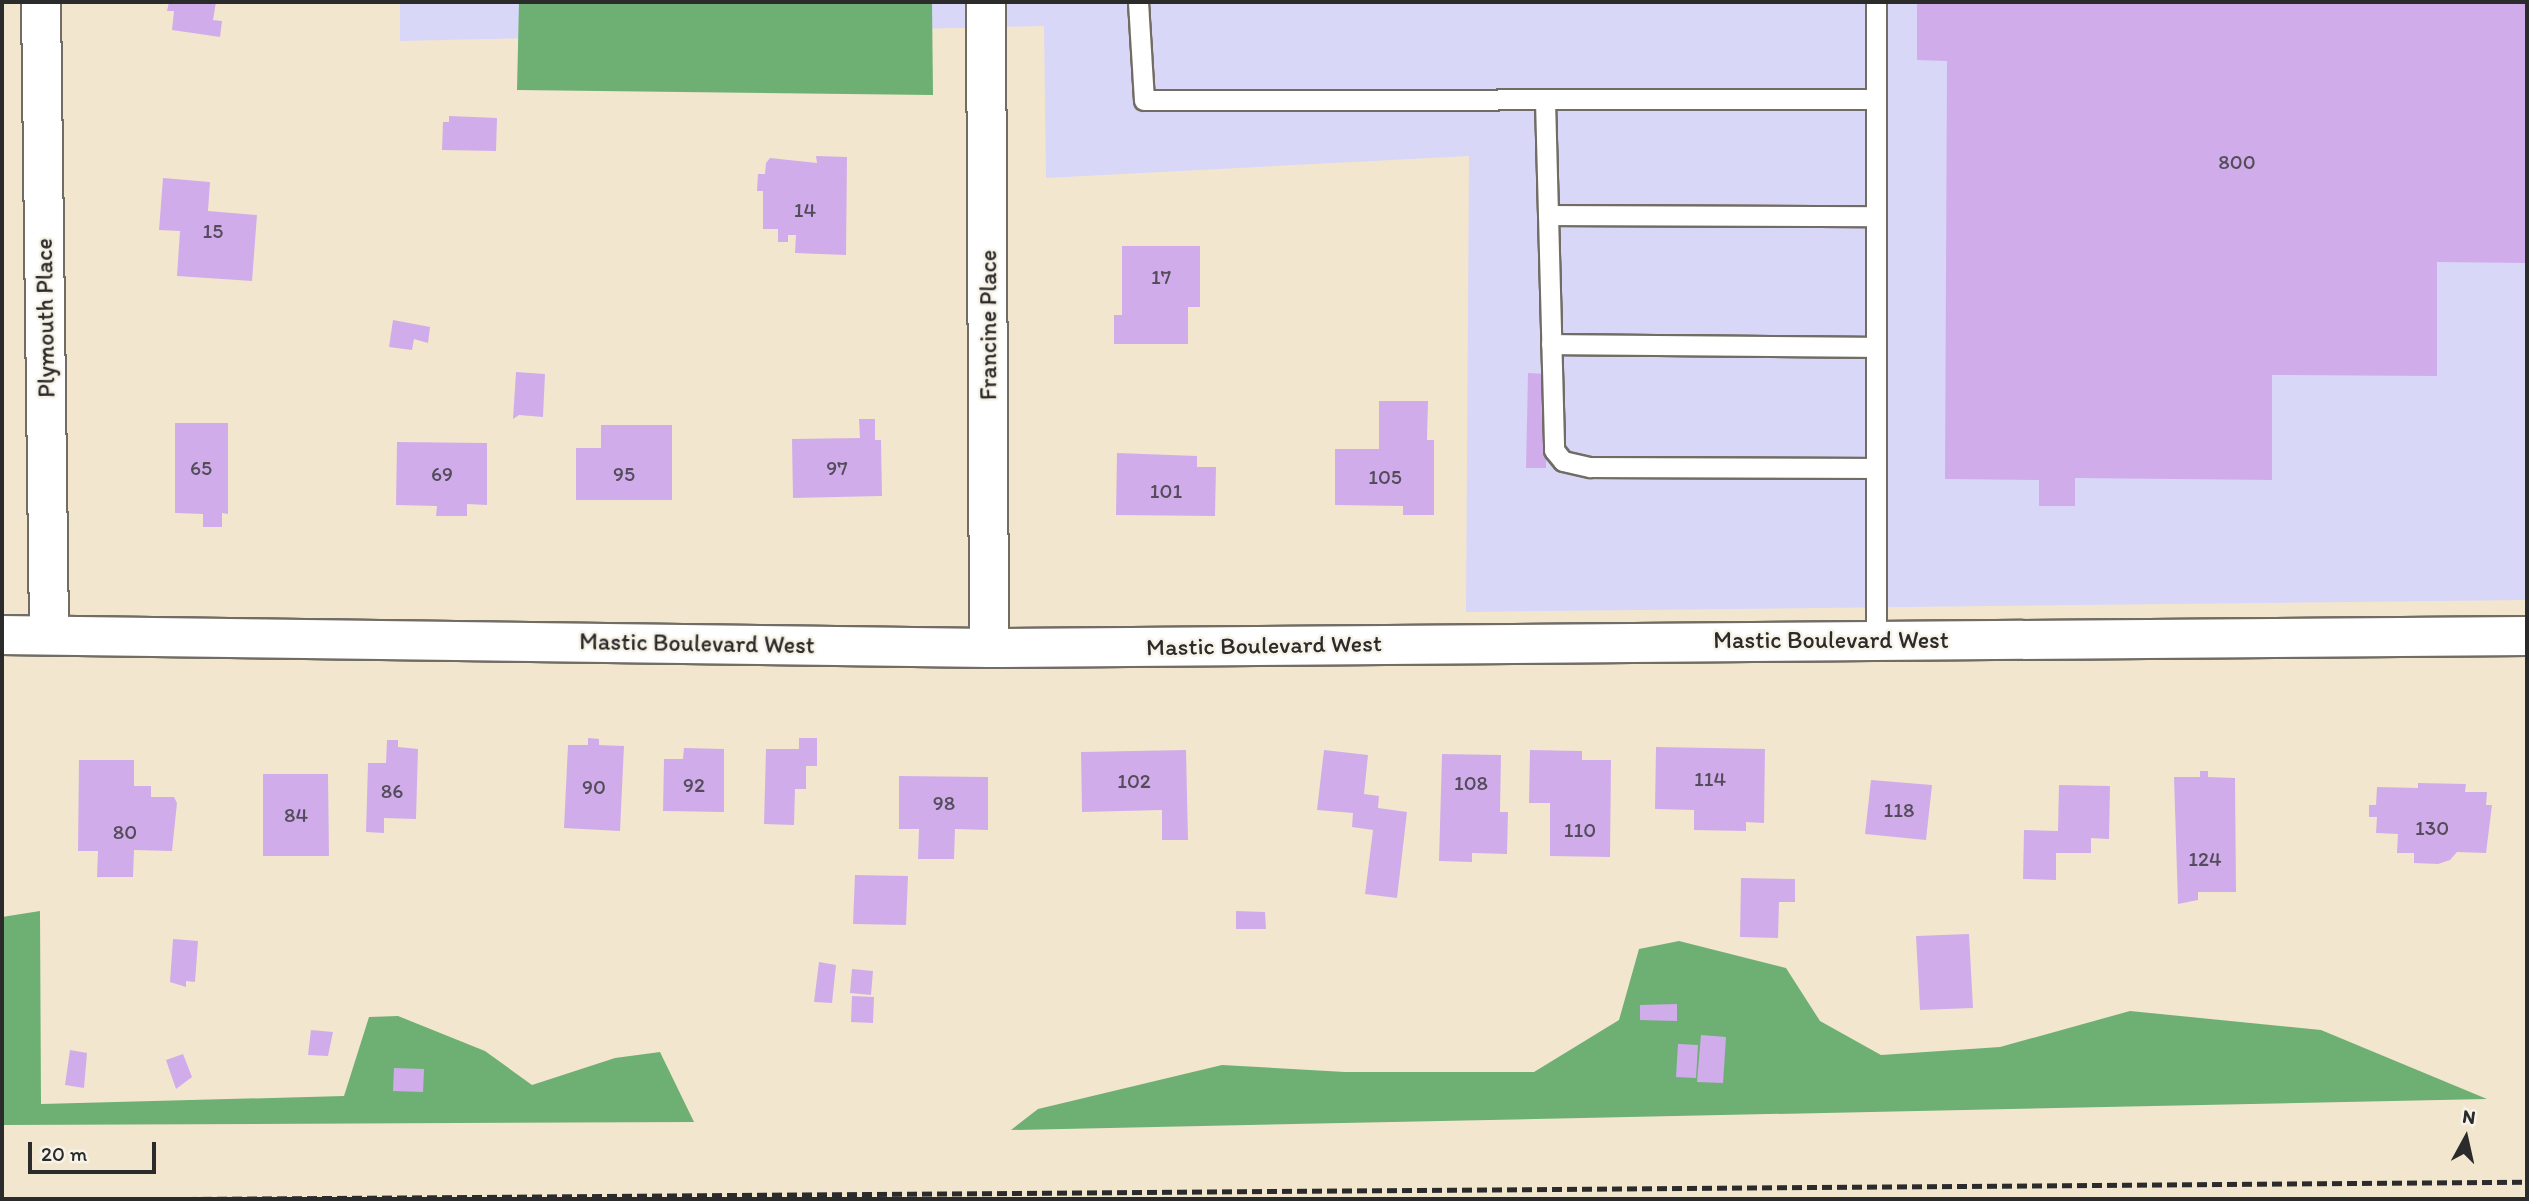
<!DOCTYPE html>
<html>
<head>
<meta charset="utf-8">
<style>
	body { margin:0 }
	#map { position:relative; width:2529px; height:1201px; overflow:hidden; background:#f3e6cf; font-family:Itim,sans-serif }
	div>[style] { position:absolute }
	.built>* { inset:0; background:#d8d7f8 }
	.forest>* { inset:0; background:#6eb073 }
	.building>* { inset:0; background:#d0adea }
	.roads { filter:drop-shadow(2px 0 #716c64) drop-shadow(-2px 0 #716c64) drop-shadow(0 2px #716c64) drop-shadow(0 -2px #716c64) }
	.lane>* { height:19px; margin:-9.5px; padding:0 9.5px; transform-origin:9.5px; border-radius:9.5px; background:#fff }
	.street>* { height:38px; margin:-19px; padding:0 19px; transform-origin:19px; border-radius:19px; background:#fff }
	.rail>* { height:5px; margin-top:-2.5px; transform-origin:0; background:repeating-linear-gradient(90deg,#2b2b2b 0 10px,transparent 0 15px) }
	span { translate:-50% -50%; white-space:nowrap; text-align:center; line-height:1.15; -webkit-text-stroke:5px #f7f3e8; paint-order:stroke }
	.number-label { font-size:21px; color:#544c5b }
	.number-label span { -webkit-text-stroke-width:0 }
	.street-label { font-size:24px; color:#2b2b2b }
	.frame { position:absolute; inset:0; border:4px solid #2b2b2b; pointer-events:none }
	.north { position:absolute; left:2431px; top:1103px; width:70px; height:70px; -webkit-text-stroke:5px #f7f3e8; paint-order:stroke; rotate:8deg; font-size:19px; font-weight:700; line-height:28px; text-align:center; color:#2b2b2b }
	.north::after { content:''; display:block; margin:auto; width:24px; height:32px; background:#2b2b2b; clip-path:polygon(50% 0,100% 100%,50% 72%,0 100%) }
	.scale { position:absolute; left:28px; top:1142px; width:128px; height:32px; box-sizing:border-box; border:4px solid #2b2b2b; border-top:0; padding-left:9px; font-size:21px; line-height:24px; white-space:nowrap; color:#2b2b2b; -webkit-text-stroke:5px #f7f3e8; paint-order:stroke }
</style>
</head>
<body>
<div id="map">
	<div class="built">
		<div style="clip-path:polygon(400px 2px,2527px 2px,2527px 600px,1466px 612px,1469px 156px,1046px 178px,1044px 26px,400px 41px)"></div>
	</div>
	<div class="forest">
		<div style="clip-path:polygon(519px 2px,932px 2px,933px 95px,517px 90px)"></div>
		<div style="clip-path:polygon(40px 911px,41px 1104px,344px 1096px,369px 1017px,398px 1016px,485px 1051px,532px 1085px,615px 1058px,660px 1052px,694px 1122px,2px 1125px,2px 917px)"></div>
		<div style="clip-path:polygon(1679px 941px,1786px 968px,1820px 1021px,1881px 1055px,2000px 1047px,2130px 1011px,2321px 1030px,2487px 1099px,1011px 1130px,1038px 1109px,1222px 1065px,1345px 1072px,1534px 1072px,1619px 1020px,1639px 949px)"></div>
	</div>
	<div class="building">
		<div style="clip-path:polygon(169px 2px,216px 2px,213px 20px,222px 21px,220px 37px,172px 30px,174px 11px,167px 11px)"></div>
		<div style="clip-path:polygon(1917px 2px,2527px 2px,2527px 263px,2437px 262px,2437px 376px,2272px 375px,2272px 480px,2075px 478px,2075px 506px,2039px 506px,2039px 480px,1945px 479px,1947px 61px,1917px 60px)"></div>
		<div style="clip-path:polygon(449px 116px,497px 118px,496px 151px,442px 150px,443px 122px,449px 122px)"></div>
		<div style="clip-path:polygon(816px 156px,847px 157px,846px 255px,795px 253px,796px 235px,788px 235px,788px 242px,778px 242px,778px 229px,763px 229px,763px 191px,757px 191px,758px 174px,765px 174px,766px 163px,770px 158px,817px 163px)"></div>
		<div style="clip-path:polygon(163px 178px,210px 182px,208px 211px,257px 215px,252px 281px,177px 276px,180px 231px,159px 230px)"></div>
		<div style="clip-path:polygon(1122px 246px,1200px 246px,1200px 307px,1188px 307px,1188px 344px,1114px 344px,1114px 315px,1122px 315px)"></div>
		<div style="clip-path:polygon(393px 320px,430px 327px,428px 343px,414px 339px,412px 350px,389px 347px)"></div>
		<div style="clip-path:polygon(516px 372px,545px 374px,543px 417px,519px 415px,513px 419px)"></div>
		<div style="clip-path:polygon(1528px 373px,1548px 374px,1546px 468px,1526px 468px)"></div>
		<div style="clip-path:polygon(1379px 401px,1428px 401px,1427px 440px,1434px 440px,1434px 515px,1403px 515px,1403px 506px,1335px 505px,1335px 449px,1379px 449px)"></div>
		<div style="clip-path:polygon(859px 419px,875px 419px,875px 440px,881px 440px,882px 496px,793px 498px,792px 439px,860px 438px)"></div>
		<div style="clip-path:polygon(175px 423px,228px 423px,228px 514px,222px 513px,222px 527px,203px 527px,203px 514px,175px 513px)"></div>
		<div style="clip-path:polygon(601px 425px,672px 425px,672px 500px,576px 500px,576px 448px,601px 448px)"></div>
		<div style="clip-path:polygon(397px 442px,487px 443px,487px 505px,467px 504px,467px 516px,436px 516px,437px 506px,396px 505px)"></div>
		<div style="clip-path:polygon(1117px 453px,1197px 456px,1197px 467px,1216px 467px,1215px 516px,1116px 515px)"></div>
		<div style="clip-path:polygon(588px 738px,599px 739px,599px 745px,624px 746px,620px 831px,564px 828px,568px 745px,588px 745px)"></div>
		<div style="clip-path:polygon(799px 738px,817px 738px,817px 766px,806px 766px,806px 789px,795px 789px,794px 825px,764px 824px,766px 749px,799px 749px)"></div>
		<div style="clip-path:polygon(387px 740px,398px 740px,398px 747px,418px 749px,416px 819px,384px 818px,384px 833px,366px 832px,368px 763px,386px 763px)"></div>
		<div style="clip-path:polygon(1656px 747px,1765px 749px,1764px 823px,1746px 822px,1746px 831px,1694px 830px,1694px 810px,1655px 809px)"></div>
		<div style="clip-path:polygon(684px 748px,724px 749px,724px 812px,663px 811px,664px 759px,683px 759px)"></div>
		<div style="clip-path:polygon(1186px 750px,1188px 840px,1162px 840px,1162px 810px,1082px 812px,1081px 752px)"></div>
		<div style="clip-path:polygon(1324px 750px,1368px 755px,1364px 794px,1379px 796px,1378px 808px,1407px 812px,1397px 898px,1365px 894px,1373px 830px,1352px 827px,1353px 813px,1317px 810px)"></div>
		<div style="clip-path:polygon(1530px 750px,1582px 751px,1582px 760px,1611px 760px,1610px 857px,1550px 856px,1550px 803px,1529px 803px)"></div>
		<div style="clip-path:polygon(1442px 754px,1501px 755px,1500px 812px,1508px 812px,1507px 854px,1472px 853px,1472px 862px,1439px 861px)"></div>
		<div style="clip-path:polygon(79px 760px,134px 760px,134px 786px,151px 786px,151px 797px,174px 797px,177px 803px,172px 851px,134px 850px,133px 877px,97px 877px,98px 851px,78px 851px)"></div>
		<div style="clip-path:polygon(2200px 771px,2208px 771px,2208px 777px,2235px 778px,2236px 892px,2198px 892px,2198px 900px,2178px 904px,2174px 777px,2200px 777px)"></div>
		<div style="clip-path:polygon(263px 774px,328px 774px,329px 856px,263px 856px)"></div>
		<div style="clip-path:polygon(899px 776px,988px 777px,988px 830px,955px 829px,954px 859px,918px 859px,919px 829px,899px 829px)"></div>
		<div style="clip-path:polygon(1871px 780px,1932px 785px,1926px 840px,1865px 834px)"></div>
		<div style="clip-path:polygon(2418px 783px,2466px 784px,2465px 792px,2487px 792px,2486px 805px,2492px 805px,2486px 853px,2457px 852px,2450px 860px,2438px 864px,2414px 863px,2414px 853px,2397px 853px,2398px 834px,2376px 833px,2377px 817px,2369px 817px,2369px 805px,2376px 805px,2377px 787px,2418px 788px)"></div>
		<div style="clip-path:polygon(2059px 785px,2110px 786px,2109px 839px,2091px 838px,2091px 853px,2056px 853px,2056px 880px,2023px 879px,2024px 830px,2058px 831px)"></div>
		<div style="clip-path:polygon(855px 875px,908px 876px,906px 925px,853px 924px)"></div>
		<div style="clip-path:polygon(1741px 878px,1795px 879px,1795px 902px,1779px 902px,1778px 938px,1740px 937px)"></div>
		<div style="clip-path:polygon(1236px 911px,1265px 912px,1266px 929px,1236px 929px)"></div>
		<div style="clip-path:polygon(1969px 934px,1973px 1008px,1920px 1010px,1916px 936px)"></div>
		<div style="clip-path:polygon(173px 939px,198px 941px,195px 982px,186px 981px,186px 987px,170px 982px)"></div>
		<div style="clip-path:polygon(819px 962px,836px 965px,832px 1003px,814px 1002px)"></div>
		<div style="clip-path:polygon(852px 969px,873px 971px,871px 995px,850px 993px)"></div>
		<div style="clip-path:polygon(852px 996px,874px 997px,873px 1023px,851px 1022px)"></div>
		<div style="clip-path:polygon(1677px 1004px,1677px 1021px,1640px 1020px,1640px 1005px)"></div>
		<div style="clip-path:polygon(311px 1030px,333px 1032px,328px 1056px,308px 1055px)"></div>
		<div style="clip-path:polygon(1701px 1035px,1726px 1037px,1723px 1083px,1697px 1082px)"></div>
		<div style="clip-path:polygon(1678px 1044px,1698px 1045px,1696px 1078px,1676px 1077px)"></div>
		<div style="clip-path:polygon(70px 1050px,87px 1053px,84px 1088px,65px 1085px)"></div>
		<div style="clip-path:polygon(183px 1054px,192px 1077px,176px 1089px,166px 1060px)"></div>
		<div style="clip-path:polygon(394px 1068px,424px 1069px,423px 1092px,393px 1091px)"></div>
	</div>
	<div class="roads">
		<div class="lane">
			<div style="left:1138px;top:2px;width:98px;rotate:86.5deg"></div>
			<div style="left:1144px;top:100px;width:732px;rotate:-0.08deg"></div>
			<div style="left:1545px;top:100px;width:350px;rotate:88.5deg"></div>
			<div style="left:1554px;top:450px;width:14px;rotate:51deg"></div>
			<div style="left:1563px;top:461px;width:28px;rotate:13deg"></div>
			<div style="left:1590px;top:467px;width:286px;rotate:0.2deg"></div>
			<div style="left:1548px;top:215px;width:328px;rotate:0.2deg"></div>
			<div style="left:1551px;top:344px;width:325px;rotate:0.5deg"></div>
			<div style="left:1876px;top:640px;width:638px;rotate:-90deg"></div>
		</div>
		<div class="street">
			<div style="left:41px;top:2px;width:632px;rotate:89.27deg"></div>
			<div style="left:986px;top:2px;width:646px;rotate:89.73deg"></div>
			<div style="left:2px;top:635px;width:987px;rotate:0.75deg"></div>
			<div style="left:989px;top:648px;width:1538px;rotate:-0.45deg"></div>
		</div>
	</div>
	<div class="rail">
		<div style="left:187px;top:1199px;width:2340px;rotate:-0.42deg"></div>
	</div>
	<div class="number-label">
		<span style="left:2237px;top:162px">800</span>
		<span style="left:805px;top:210px">14</span>
		<span style="left:213px;top:231px">15</span>
		<span style="left:1161px;top:277px">17</span>
		<span style="left:201px;top:468px">65</span>
		<span style="left:837px;top:468px">97</span>
		<span style="left:442px;top:474px">69</span>
		<span style="left:624px;top:474px">95</span>
		<span style="left:1385px;top:477px">105</span>
		<span style="left:1166px;top:491px">101</span>
		<span style="left:1710px;top:779px">114</span>
		<span style="left:1134px;top:781px">102</span>
		<span style="left:1471px;top:783px">108</span>
		<span style="left:694px;top:785px">92</span>
		<span style="left:594px;top:787px">90</span>
		<span style="left:392px;top:791px">86</span>
		<span style="left:944px;top:803px">98</span>
		<span style="left:1899px;top:810px">118</span>
		<span style="left:296px;top:815px">84</span>
		<span style="left:2432px;top:828px">130</span>
		<span style="left:1580px;top:830px">110</span>
		<span style="left:125px;top:832px">80</span>
		<span style="left:2205px;top:859px">124</span>
	</div>
	<div class="street-label">
		<span style="left:45px;top:318px;rotate:-91deg">Plymouth Place</span>
		<span style="left:988px;top:325px;rotate:-90deg">Francine Place</span>
		<span style="left:1831px;top:640px">Mastic Boulevard West</span>
		<span style="left:697px;top:643px;rotate:1deg">Mastic Boulevard West</span>
		<span style="left:1264px;top:645px;rotate:-1deg">Mastic Boulevard West</span>
	</div>
	<div class="frame"></div>
	<div class="north">N</div>
	<div class="scale">20 m</div>
</div>
</body>
</html>
